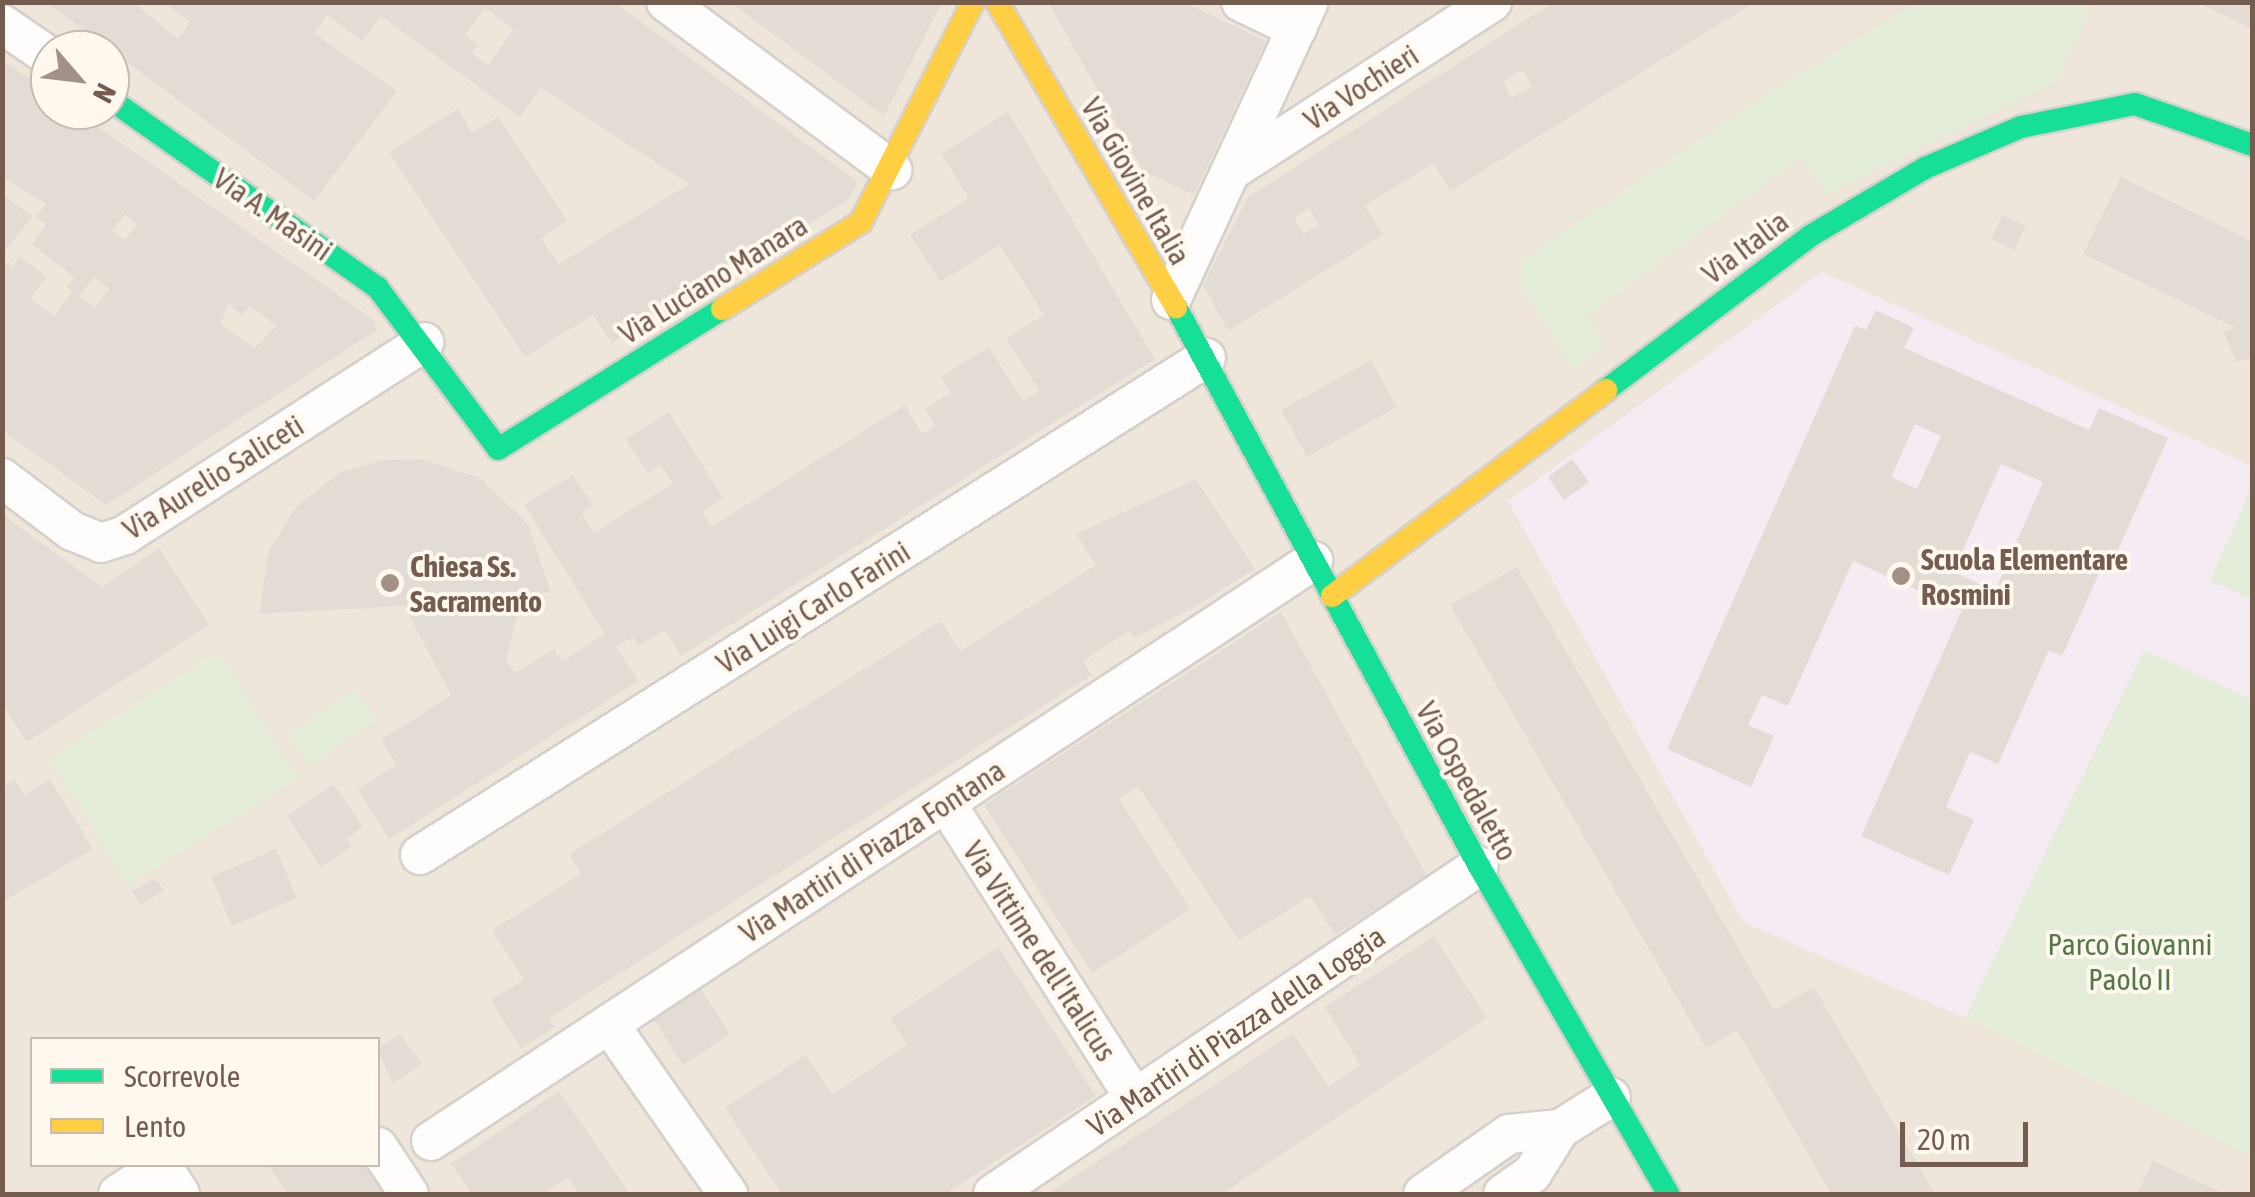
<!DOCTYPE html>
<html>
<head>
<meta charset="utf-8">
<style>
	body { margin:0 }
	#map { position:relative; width:2255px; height:1197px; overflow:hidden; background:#f7f3ed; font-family:"Asap Condensed",sans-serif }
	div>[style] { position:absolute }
	.residential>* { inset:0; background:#efe6db }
	.education>* { inset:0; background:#f4ebf3 }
	.green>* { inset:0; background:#e4edd9 }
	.building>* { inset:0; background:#e3dcd4 }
	.roads { filter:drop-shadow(2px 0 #d6d0cb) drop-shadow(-2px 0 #d6d0cb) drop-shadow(0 2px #d6d0cb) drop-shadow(0 -2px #d6d0cb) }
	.street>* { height:38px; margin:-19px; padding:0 19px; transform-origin:19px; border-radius:19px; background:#fefdfc }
	.fast>* { height:22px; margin:-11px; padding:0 11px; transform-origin:11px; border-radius:11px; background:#16e098 }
	.slow>* { height:22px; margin:-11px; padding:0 11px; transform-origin:11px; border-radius:11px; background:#ffcf43 }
	.dots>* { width:28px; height:28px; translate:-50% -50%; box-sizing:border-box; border:5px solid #fef8ef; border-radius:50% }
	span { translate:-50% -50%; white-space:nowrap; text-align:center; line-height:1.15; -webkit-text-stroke:8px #fef8ef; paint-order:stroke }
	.street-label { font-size:30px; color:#745c4e }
	.poi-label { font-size:30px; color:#745c4e; font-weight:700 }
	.left { translate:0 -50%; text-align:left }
	.park-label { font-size:30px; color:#557847 }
	.frame { position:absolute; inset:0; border:5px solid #745c4e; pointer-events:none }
	.legend { position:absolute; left:30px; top:1037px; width:350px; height:130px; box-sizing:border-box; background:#fef8ef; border:2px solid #c7baaf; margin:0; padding:12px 18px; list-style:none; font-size:30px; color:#745c4e }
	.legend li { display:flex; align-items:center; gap:20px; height:50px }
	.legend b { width:50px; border:2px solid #c7baaf }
	.north { position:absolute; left:30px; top:30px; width:100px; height:100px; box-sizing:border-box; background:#fef8ef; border:2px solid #c7baaf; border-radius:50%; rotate:118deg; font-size:28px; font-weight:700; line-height:40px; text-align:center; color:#745c4e }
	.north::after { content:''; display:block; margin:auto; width:35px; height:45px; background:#a29186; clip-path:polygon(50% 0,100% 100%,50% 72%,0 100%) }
	.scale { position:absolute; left:1900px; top:1122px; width:128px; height:45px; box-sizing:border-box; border:5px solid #745c4e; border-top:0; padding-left:12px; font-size:30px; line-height:35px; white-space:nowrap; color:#745c4e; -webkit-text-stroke:8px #fef8ef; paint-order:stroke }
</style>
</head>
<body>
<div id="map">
	<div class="residential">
		<div style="clip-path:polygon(evenodd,2px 3px,2252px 3px,2252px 1194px,3px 1194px,2px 3px,50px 50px,110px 50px,110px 110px,50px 110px,50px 50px,2px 3px,32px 1040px,378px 1040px,378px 1164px,32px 1164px,32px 1040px)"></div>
	</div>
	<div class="education">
		<div style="clip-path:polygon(1822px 272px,2252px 466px,2252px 700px,2144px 651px,1965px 1018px,1743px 922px,1508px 501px)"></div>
	</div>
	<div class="green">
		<div style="clip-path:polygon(1916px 3px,2091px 3px,2058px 80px,1826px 195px,1801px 157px,1586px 317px,1604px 344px,1574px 370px,1519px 283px,1523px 260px,1761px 98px)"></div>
		<div style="clip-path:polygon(2252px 486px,2252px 600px,2210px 581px)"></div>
		<div style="clip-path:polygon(2144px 650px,2252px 700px,2252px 1156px,1965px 1018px)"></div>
		<div style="clip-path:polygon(218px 652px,297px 779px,128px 885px,49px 759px)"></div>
		<div style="clip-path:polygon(355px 689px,376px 720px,309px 766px,288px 735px)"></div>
	</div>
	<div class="building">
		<div style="clip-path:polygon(evenodd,46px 2px,133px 2px,178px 39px,190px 22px,164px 2px,614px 2px,858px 182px,848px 200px,612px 343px,593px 315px,525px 357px,389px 152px,458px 109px,472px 133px,498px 117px,567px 220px,541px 239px,559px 264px,689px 184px,541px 88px,520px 117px,381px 16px,362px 41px,327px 15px,314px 33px,397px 91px,314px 201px,46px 2px,485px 8px,514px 29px,488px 65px,472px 53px,479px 45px,465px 35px,485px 8px)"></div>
		<div style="clip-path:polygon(730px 2px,942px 2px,884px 116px)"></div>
		<div style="clip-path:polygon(1048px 2px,1184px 2px,1266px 41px,1194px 195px,1143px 171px)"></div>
		<div style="clip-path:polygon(evenodd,1554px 2px,1755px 2px,1450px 191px,1433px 163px,1365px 206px,1383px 235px,1228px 331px,1203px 285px,1248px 197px,1554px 2px,1523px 70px,1532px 86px,1512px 98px,1503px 81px,1523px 70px,1554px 2px,1309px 208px,1319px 225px,1304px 234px,1294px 218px,1309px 208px)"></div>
		<div style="clip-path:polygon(2196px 2px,2252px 2px,2252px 29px)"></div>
		<div style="clip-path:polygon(evenodd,5px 62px,50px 93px,50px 110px,74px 110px,374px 320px,376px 331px,106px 505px,2px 430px,2px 260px,12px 267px,20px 256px,47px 277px,30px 298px,54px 316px,72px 292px,66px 287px,74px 277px,32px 244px,46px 225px,36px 217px,46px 204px,2px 177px,5px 62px,125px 214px,137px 224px,125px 240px,112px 231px,125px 214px,5px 62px,94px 277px,109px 289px,95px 308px,79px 296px,94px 277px,5px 62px,229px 304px,242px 315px,250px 306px,276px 326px,255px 348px,220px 324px,229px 304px)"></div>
		<div style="clip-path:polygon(1008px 112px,1155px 359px,681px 656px,665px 630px,638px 646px,633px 637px,616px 647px,638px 681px,389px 839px,358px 789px,397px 765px,381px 740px,451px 695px,404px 606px,259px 614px,269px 550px,297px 506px,339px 473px,382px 460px,422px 459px,480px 478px,527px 523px,551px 592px,522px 595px,506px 660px,515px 673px,554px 649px,562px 662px,605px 634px,524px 505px,573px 475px,593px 506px,582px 513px,594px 533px,673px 483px,660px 464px,648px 473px,626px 439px,669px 412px,723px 498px,702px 512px,711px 527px,905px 405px,922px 434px,935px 426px,925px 409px,951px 393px,941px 377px,989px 347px,1023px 401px,1039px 391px,1006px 338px,1044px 315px,1000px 245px,940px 282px,910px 235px,969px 198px,941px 154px)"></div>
		<div style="clip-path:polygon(2121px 177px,2252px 241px,2252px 358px,2236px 362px,2223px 332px,2236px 328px,2083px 254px)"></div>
		<div style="clip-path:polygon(2px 194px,33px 216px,2px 255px)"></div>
		<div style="clip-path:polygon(2003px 215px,2026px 226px,2014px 250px,1991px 239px)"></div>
		<div style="clip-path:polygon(evenodd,1876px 310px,1914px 328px,1904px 348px,2089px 430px,2099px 408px,2168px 438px,2113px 561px,2106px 558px,2062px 656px,2049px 650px,1998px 764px,1970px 752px,1946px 807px,1974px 820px,1949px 875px,1861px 836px,1962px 610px,1853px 561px,1788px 706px,1762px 695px,1748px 725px,1774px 736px,1751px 787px,1667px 749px,1855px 326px,1866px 330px,1876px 310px,1915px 424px,1941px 436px,1917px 489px,1891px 477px,1915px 424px,1876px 310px,2001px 464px,2043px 482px,1995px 591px,1953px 572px,2001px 464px)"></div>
		<div style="clip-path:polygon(1371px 360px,1397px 407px,1307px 457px,1281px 410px)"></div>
		<div style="clip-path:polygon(1572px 459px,1589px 482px,1564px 500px,1548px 477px)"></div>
		<div style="clip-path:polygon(1196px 479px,1255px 569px,1189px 610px,1134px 638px,1129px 631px,1083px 661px,1092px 675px,549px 1018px,555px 1027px,521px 1049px,491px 1000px,524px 979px,492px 930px,581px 874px,569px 854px,941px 621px,960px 651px,1096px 565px,1076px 534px)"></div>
		<div style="clip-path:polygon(2px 514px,102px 587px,159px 548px,209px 625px,27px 742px,2px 704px)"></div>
		<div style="clip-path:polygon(1517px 567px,1774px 1010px,1814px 987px,1935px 1194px,1831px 1194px,1737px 1030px,1706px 1048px,1450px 605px)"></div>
		<div style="clip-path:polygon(1281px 612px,1427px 876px,1335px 935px,1310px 896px,1239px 941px,1138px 786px,1119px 799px,1190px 909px,1092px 973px,984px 805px)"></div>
		<div style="clip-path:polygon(15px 779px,25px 795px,50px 779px,93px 849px,2px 902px,2px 788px)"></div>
		<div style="clip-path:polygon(333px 784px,363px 827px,346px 839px,352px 846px,321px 867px,287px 816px)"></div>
		<div style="clip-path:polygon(276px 849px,297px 898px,232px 926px,211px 877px)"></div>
		<div style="clip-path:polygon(156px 878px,164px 891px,140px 905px,132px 891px)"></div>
		<div style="clip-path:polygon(1434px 936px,1487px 1018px,1221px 1194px,1048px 1194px,1293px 1033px,1329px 1087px,1360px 1065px,1325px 1007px)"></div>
		<div style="clip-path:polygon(998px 947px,1096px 1096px,945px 1194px,782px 1194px,725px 1108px,806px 1055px,832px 1094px,907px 1045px,890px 1018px)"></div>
		<div style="clip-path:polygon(697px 983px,730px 1034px,683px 1065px,650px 1014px)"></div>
		<div style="clip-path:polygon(400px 1034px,422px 1064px,393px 1084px,378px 1049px)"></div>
		<div style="clip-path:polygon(559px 1091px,630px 1194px,580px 1194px,568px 1178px,543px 1194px,472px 1194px,451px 1164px)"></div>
		<div style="clip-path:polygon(2153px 1161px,2225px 1194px,2137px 1194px)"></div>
		<div style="clip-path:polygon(268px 1164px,371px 1164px,391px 1194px,287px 1194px)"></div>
	</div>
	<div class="roads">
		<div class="street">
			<div style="left:666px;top:2px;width:282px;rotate:36.6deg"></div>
			<div style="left:1241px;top:2px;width:62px;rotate:25.7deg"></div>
			<div style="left:2px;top:24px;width:58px;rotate:34.5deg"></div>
			<div style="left:1231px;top:171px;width:311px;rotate:-32.9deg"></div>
			<div style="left:1171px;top:300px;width:328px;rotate:-65.2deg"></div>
			<div style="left:2px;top:478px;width:88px;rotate:37.1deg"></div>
			<div style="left:72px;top:531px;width:31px;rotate:22deg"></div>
			<div style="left:101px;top:543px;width:25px;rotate:-18deg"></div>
			<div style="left:125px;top:535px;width:356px;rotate:-32.8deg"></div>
			<div style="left:946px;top:803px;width:351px;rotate:57.4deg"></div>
			<div style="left:420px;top:855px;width:930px;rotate:-32.31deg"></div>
			<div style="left:609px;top:1024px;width:208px;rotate:55deg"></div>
			<div style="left:431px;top:1141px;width:1056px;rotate:-33.33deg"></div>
			<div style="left:378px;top:1147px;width:56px;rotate:56.6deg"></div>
			<div style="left:118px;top:1194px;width:52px;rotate:-32.5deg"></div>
			<div style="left:162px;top:1166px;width:33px;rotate:57deg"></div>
			<div style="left:993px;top:1194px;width:586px;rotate:-34.02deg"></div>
			<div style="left:1423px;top:1194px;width:105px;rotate:-34.9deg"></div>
			<div style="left:1509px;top:1134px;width:51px;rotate:-5.6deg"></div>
			<div style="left:1503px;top:1194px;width:35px;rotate:-35deg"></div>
			<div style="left:1532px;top:1174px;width:53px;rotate:-58.1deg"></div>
			<div style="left:1560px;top:1129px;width:60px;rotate:-32.1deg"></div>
		</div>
		<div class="fast">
			<div style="left:110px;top:99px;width:327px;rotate:35.2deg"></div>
			<div style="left:377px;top:287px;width:202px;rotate:53.2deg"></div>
			<div style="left:498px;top:449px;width:264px;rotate:-32deg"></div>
			<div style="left:1176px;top:307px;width:636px;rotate:61.54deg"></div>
			<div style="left:1479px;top:866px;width:379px;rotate:60deg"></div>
			<div style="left:1606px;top:390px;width:256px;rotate:-37deg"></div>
			<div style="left:1810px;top:236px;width:134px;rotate:-30.6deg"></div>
			<div style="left:1925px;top:168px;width:104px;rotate:-23.1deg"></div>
			<div style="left:2021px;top:127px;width:116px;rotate:-11.4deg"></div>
			<div style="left:2135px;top:104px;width:124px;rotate:19.3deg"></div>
		</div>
		<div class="slow">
			<div style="left:997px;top:2px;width:354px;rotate:59.6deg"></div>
			<div style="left:722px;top:309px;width:164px;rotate:-32deg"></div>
			<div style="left:861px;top:222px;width:247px;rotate:-63deg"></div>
			<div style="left:1332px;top:596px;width:343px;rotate:-36.9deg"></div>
		</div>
	</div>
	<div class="dots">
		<div style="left:1901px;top:576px;background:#a29186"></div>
		<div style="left:390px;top:583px;background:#a29186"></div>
	</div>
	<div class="street-label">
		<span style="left:1361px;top:87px;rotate:-33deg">Via Vochieri</span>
		<span style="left:1136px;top:181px;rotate:60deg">Via Giovine Italia</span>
		<span style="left:273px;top:214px;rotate:35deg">Via A. Masini</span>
		<span style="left:1745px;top:247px;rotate:-37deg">Via Italia</span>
		<span style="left:713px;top:279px;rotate:-32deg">Via Luciano Manara</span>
		<span style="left:213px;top:477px;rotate:-32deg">Via Aurelio Saliceti</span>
		<span style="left:813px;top:607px;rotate:-32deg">Via Luigi Carlo Farini</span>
		<span style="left:1467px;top:781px;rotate:61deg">Via Ospedaletto</span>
		<span style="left:872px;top:851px;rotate:-33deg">Via Martiri di Piazza Fontana</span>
		<span style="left:1040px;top:951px;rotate:57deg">Via Vittime dell'Italicus</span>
		<span style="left:1236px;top:1031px;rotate:-34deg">Via Martiri di Piazza della Loggia</span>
	</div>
	<div class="poi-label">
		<span class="left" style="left:1921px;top:576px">Scuola Elementare<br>Rosmini</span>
		<span class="left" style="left:410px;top:583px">Chiesa Ss.<br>Sacramento</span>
	</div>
	<div class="park-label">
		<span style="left:2130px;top:961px">Parco Giovanni<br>Paolo II</span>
	</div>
	<div class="frame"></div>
	<ul class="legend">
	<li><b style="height:12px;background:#16e098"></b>Scorrevole</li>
	<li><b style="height:12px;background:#ffcf43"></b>Lento</li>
	</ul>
	<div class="north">N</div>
	<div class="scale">20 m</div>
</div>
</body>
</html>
